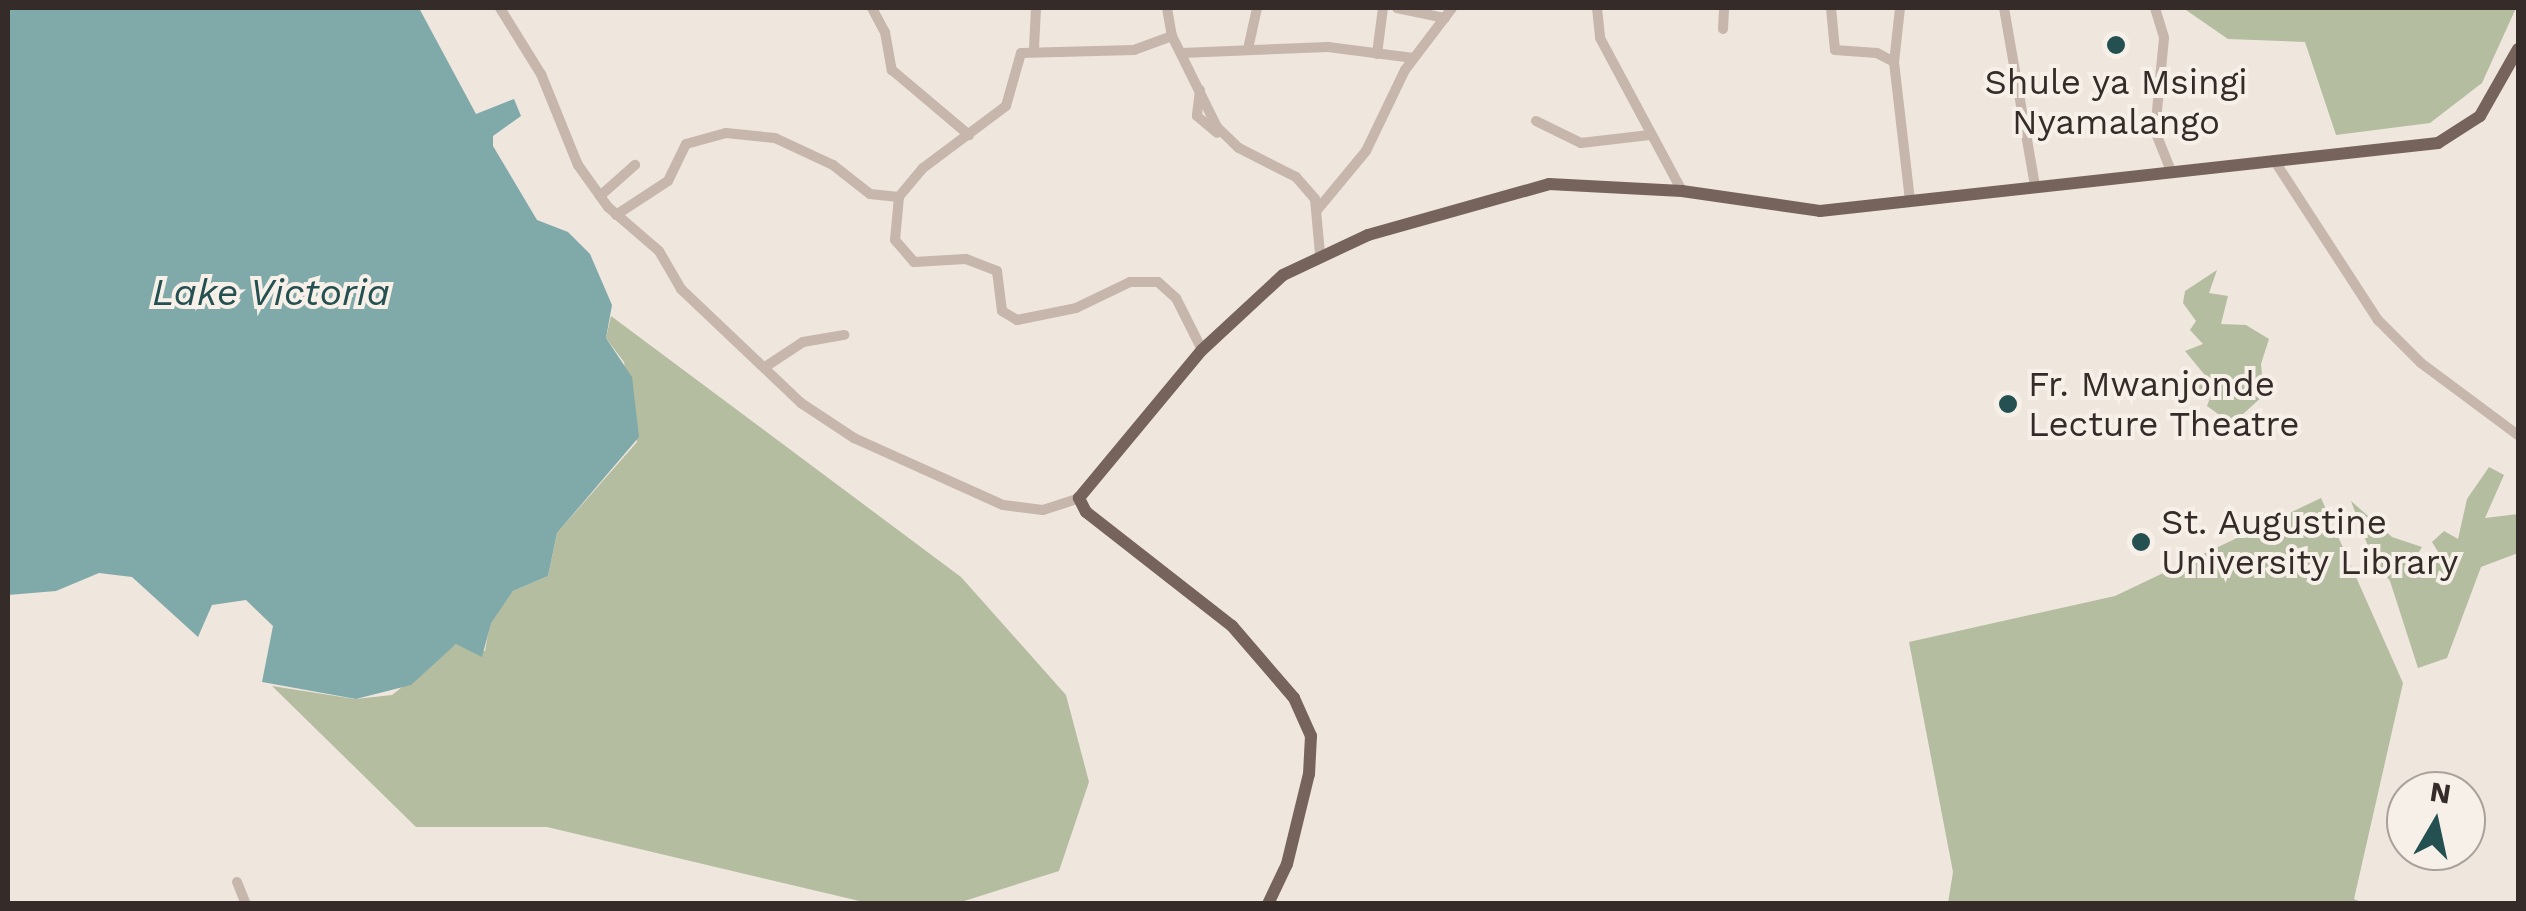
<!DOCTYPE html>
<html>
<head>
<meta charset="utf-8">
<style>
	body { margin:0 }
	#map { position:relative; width:2526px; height:911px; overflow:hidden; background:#efe6de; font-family:"Work Sans",sans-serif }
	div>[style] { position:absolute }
	.green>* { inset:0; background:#b4bd9f }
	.water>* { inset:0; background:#80a9a9 }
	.minor>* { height:10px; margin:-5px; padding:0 5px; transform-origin:5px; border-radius:5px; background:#c6b6ab }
	.major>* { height:12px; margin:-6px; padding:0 6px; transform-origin:6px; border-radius:6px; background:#75635c }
	.dots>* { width:28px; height:28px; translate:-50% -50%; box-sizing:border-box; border:5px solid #f7f0e9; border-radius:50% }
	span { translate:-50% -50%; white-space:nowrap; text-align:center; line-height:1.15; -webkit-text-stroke:8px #f7f0e9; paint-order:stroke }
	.poi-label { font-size:35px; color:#352c29 }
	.left { translate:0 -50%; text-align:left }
	.water-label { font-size:38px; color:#245051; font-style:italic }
	.frame { position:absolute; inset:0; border:10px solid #352c29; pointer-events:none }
	.north { position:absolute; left:2386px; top:771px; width:100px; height:100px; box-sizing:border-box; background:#f7f0e9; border:2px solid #a9a29c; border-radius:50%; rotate:9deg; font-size:28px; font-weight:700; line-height:40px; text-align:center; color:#352c29 }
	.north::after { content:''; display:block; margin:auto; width:35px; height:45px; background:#245051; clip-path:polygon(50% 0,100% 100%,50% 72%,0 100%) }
</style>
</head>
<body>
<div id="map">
	<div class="green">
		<div style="clip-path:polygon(2183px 8px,2516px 8px,2482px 83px,2430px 123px,2336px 135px,2305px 42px,2228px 39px)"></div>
		<div style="clip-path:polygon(2217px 270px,2209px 293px,2228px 296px,2221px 324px,2246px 325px,2269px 339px,2261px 364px,2264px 395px,2232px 424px,2207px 406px,2217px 379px,2192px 397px,2204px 374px,2185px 351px,2203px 344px,2190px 330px,2196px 321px,2183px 303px,2185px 291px)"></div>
		<div style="clip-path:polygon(611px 316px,961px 577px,1066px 695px,1089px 782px,1059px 871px,958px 903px,868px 903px,547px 827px,416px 827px,272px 686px,355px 699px,392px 695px,456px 644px,485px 651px,490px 623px,513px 591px,548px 576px,557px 533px,637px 442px,624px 362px,606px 338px)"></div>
		<div style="clip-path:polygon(2489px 467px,2504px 475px,2485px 518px,2518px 514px,2518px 553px,2481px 567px,2447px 658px,2418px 668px,2390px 581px,2372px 557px,2351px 501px,2392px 537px,2422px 547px,2417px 555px,2427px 565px,2440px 555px,2432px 542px,2444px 531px,2458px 539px,2467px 499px)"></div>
		<div style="clip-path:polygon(2321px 498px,2403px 683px,2354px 899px,2363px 903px,1948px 903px,1953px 872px,1909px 642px,2115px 596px)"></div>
	</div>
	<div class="water">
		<div style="clip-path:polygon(8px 8px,419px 8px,476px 114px,514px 99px,521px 116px,493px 136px,493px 146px,537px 220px,568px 232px,590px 254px,612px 305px,606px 338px,632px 377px,639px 437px,557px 533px,548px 576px,513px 591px,491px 623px,482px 657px,456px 644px,411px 685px,356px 699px,262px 682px,273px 626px,246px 600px,212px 605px,198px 637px,132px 577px,99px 573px,56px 591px,8px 595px)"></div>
	</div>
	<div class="minor">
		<div style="left:500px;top:8px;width:78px;rotate:58.2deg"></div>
		<div style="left:541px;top:74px;width:98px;rotate:67.9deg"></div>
		<div style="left:578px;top:165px;width:52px;rotate:54.5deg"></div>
		<div style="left:608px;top:207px;width:67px;rotate:40.8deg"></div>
		<div style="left:659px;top:251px;width:44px;rotate:59.9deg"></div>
		<div style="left:681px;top:289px;width:166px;rotate:43.5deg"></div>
		<div style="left:801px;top:403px;width:64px;rotate:33.4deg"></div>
		<div style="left:854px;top:438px;width:163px;rotate:24.2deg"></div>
		<div style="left:1003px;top:505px;width:40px;rotate:7.1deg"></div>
		<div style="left:1043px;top:510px;width:38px;rotate:-18deg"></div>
		<div style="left:872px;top:8px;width:27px;rotate:62deg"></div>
		<div style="left:885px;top:32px;width:39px;rotate:80deg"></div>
		<div style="left:892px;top:70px;width:101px;rotate:40.2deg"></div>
		<div style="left:1167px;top:8px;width:28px;rotate:80deg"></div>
		<div style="left:1172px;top:36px;width:102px;rotate:63.7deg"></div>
		<div style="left:1217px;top:127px;width:30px;rotate:44deg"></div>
		<div style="left:1239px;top:148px;width:64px;rotate:27deg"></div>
		<div style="left:1296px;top:177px;width:29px;rotate:49deg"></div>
		<div style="left:1315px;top:199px;width:55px;rotate:84.8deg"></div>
		<div style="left:1397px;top:8px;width:49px;rotate:11.8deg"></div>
		<div style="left:1597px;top:8px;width:30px;rotate:84deg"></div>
		<div style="left:1600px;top:38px;width:174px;rotate:61.8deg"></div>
		<div style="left:1831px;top:8px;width:42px;rotate:84.6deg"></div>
		<div style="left:1835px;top:50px;width:42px;rotate:4.1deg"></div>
		<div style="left:1877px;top:53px;width:19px;rotate:28deg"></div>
		<div style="left:1900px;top:8px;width:54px;rotate:96.3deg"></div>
		<div style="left:1894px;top:62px;width:140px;rotate:83.4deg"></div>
		<div style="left:2004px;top:8px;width:181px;rotate:80.1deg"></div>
		<div style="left:2155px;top:8px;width:31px;rotate:73deg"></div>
		<div style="left:2164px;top:38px;width:93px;rotate:95.5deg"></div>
		<div style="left:2155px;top:131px;width:43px;rotate:68.2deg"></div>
		<div style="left:1723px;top:29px;width:21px;rotate:-87deg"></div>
		<div style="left:1172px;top:36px;width:40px;rotate:159.8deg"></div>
		<div style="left:1134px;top:50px;width:113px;rotate:178.5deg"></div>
		<div style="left:1021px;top:53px;width:55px;rotate:105.8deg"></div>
		<div style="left:1006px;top:106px;width:104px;rotate:143.2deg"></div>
		<div style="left:923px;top:168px;width:38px;rotate:130deg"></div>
		<div style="left:899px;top:197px;width:43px;rotate:95.3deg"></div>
		<div style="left:895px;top:240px;width:29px;rotate:49deg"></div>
		<div style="left:914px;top:262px;width:52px;rotate:-3.3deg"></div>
		<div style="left:966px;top:259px;width:33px;rotate:21deg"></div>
		<div style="left:997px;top:271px;width:40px;rotate:82.9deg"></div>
		<div style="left:1002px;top:311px;width:17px;rotate:31deg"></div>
		<div style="left:1017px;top:320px;width:60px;rotate:-11.5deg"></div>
		<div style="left:1076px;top:308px;width:60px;rotate:-25.7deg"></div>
		<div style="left:1130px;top:282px;width:28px"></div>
		<div style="left:1158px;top:282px;width:24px;rotate:42deg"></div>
		<div style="left:1176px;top:298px;width:58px;rotate:63.4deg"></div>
		<div style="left:1034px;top:48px;width:40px;rotate:-87.1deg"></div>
		<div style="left:1248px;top:49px;width:42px;rotate:-77.6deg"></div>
		<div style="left:1182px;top:53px;width:146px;rotate:-2.4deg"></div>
		<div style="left:1328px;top:47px;width:86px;rotate:7.4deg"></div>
		<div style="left:1377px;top:54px;width:46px;rotate:-82.6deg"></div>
		<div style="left:1200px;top:90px;width:26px;rotate:97deg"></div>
		<div style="left:1197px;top:116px;width:26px;rotate:40deg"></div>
		<div style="left:1536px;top:121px;width:50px;rotate:26.1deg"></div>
		<div style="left:1581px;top:143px;width:69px;rotate:-6.6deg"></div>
		<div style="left:2274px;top:160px;width:191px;rotate:57deg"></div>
		<div style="left:2378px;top:320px;width:61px;rotate:45deg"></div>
		<div style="left:2421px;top:363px;width:121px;rotate:36.6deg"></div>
		<div style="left:600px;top:196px;width:47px;rotate:-41.5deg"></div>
		<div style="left:1318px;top:209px;width:75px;rotate:-50.4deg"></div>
		<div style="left:1366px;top:151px;width:90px;rotate:-64.3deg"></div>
		<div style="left:1405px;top:70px;width:78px;rotate:-52.8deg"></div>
		<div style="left:616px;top:215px;width:62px;rotate:-33.2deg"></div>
		<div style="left:668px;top:181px;width:41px;rotate:-64.1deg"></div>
		<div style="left:686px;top:144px;width:41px;rotate:-15.4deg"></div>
		<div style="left:726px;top:133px;width:49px;rotate:5.8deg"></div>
		<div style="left:775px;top:138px;width:64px;rotate:25deg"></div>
		<div style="left:833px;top:165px;width:47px;rotate:38.1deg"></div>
		<div style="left:870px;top:194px;width:29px;rotate:6deg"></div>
		<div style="left:765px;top:367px;width:45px;rotate:-33.3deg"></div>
		<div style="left:803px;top:342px;width:42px;rotate:-9.7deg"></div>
		<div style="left:237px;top:882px;width:24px;rotate:68deg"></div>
	</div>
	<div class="major">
		<div style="left:1268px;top:904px;width:44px;rotate:-64.6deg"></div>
		<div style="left:1287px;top:864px;width:93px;rotate:-76.3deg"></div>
		<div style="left:1309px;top:774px;width:38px;rotate:-87deg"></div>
		<div style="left:1311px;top:736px;width:42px;rotate:-114.1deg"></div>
		<div style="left:1294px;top:698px;width:95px;rotate:-130.7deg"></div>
		<div style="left:1232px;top:626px;width:185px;rotate:-142deg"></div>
		<div style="left:1086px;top:512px;width:16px;rotate:-117deg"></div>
		<div style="left:1079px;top:498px;width:192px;rotate:-50.3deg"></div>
		<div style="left:1202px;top:350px;width:110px;rotate:-42.8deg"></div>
		<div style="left:1283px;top:275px;width:94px;rotate:-25.2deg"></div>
		<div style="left:1368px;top:235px;width:188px;rotate:-15.7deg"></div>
		<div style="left:1549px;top:184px;width:133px;rotate:3deg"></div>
		<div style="left:1682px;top:191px;width:139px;rotate:8.2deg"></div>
		<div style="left:1820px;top:211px;width:622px;rotate:-6.28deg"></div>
		<div style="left:2438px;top:143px;width:50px;rotate:-32.7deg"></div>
		<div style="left:2480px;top:116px;width:77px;rotate:-60.4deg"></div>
	</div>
	<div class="dots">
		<div style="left:2116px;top:45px;background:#245051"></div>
		<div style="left:2008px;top:404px;background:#245051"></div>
		<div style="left:2141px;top:542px;background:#245051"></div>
	</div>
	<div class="poi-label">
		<span style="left:2116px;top:102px">Shule ya Msingi<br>Nyamalango</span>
		<span class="left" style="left:2028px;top:404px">Fr. Mwanjonde<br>Lecture Theatre</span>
		<span class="left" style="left:2161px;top:542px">St. Augustine<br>University Library</span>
	</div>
	<div class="water-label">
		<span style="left:271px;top:293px">Lake Victoria</span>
	</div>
	<div class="frame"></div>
	<div class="north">N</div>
</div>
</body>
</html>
